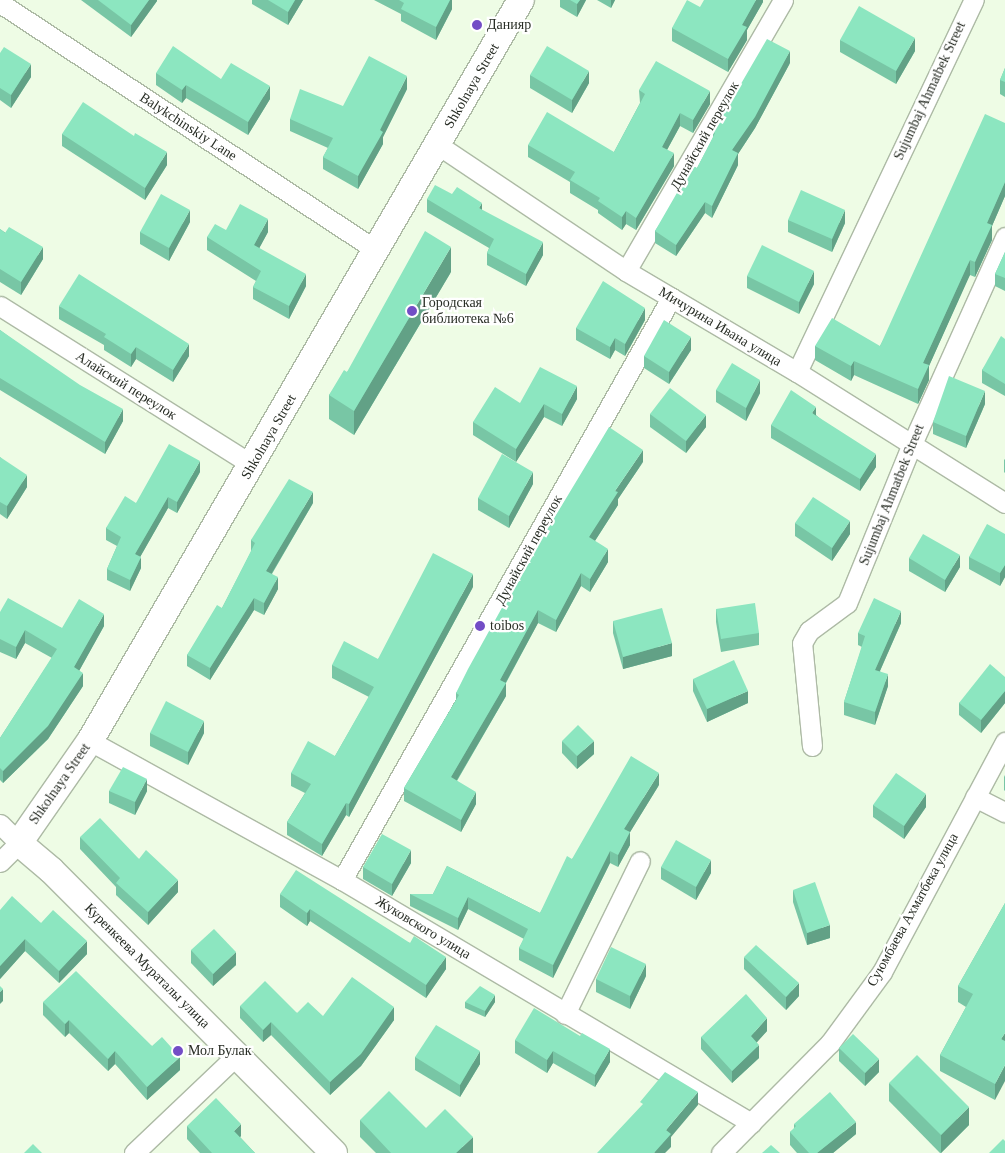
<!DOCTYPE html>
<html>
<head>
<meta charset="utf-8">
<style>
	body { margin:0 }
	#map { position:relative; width:1005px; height:1153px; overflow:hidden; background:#eefce5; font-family:Georgia,serif }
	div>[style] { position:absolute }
	.roads { filter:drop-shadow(1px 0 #adbaa5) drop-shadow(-1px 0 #adbaa5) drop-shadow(0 1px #adbaa5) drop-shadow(0 -1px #adbaa5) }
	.street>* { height:19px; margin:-9.5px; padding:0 9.5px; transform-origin:9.5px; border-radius:9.5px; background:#fff }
	.secondary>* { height:26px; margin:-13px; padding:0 13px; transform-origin:13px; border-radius:13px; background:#fff }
	.wall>* { inset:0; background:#78c6a5 }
	.shaded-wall>* { inset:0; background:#62a186 }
	.building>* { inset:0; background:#8ce6c0 }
	.dots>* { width:14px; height:14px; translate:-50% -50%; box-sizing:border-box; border:2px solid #fff; border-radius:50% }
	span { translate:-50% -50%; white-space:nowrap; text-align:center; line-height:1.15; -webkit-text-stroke:4.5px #fff; paint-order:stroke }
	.poi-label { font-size:14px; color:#282d25 }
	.left { translate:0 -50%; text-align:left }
	.street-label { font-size:14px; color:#282d25 }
</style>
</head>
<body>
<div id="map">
	<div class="roads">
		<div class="street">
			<div style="left:0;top:3px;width:451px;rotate:33.3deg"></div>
			<div style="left:438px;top:145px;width:226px;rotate:33.8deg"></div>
			<div style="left:626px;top:271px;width:199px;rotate:30.6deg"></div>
			<div style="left:797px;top:372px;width:246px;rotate:32.2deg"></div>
			<div style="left:626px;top:271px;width:313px;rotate:-59.9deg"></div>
			<div style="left:0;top:306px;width:298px;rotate:32.2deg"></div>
			<div style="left:797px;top:372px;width:412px;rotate:-64.6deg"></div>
			<div style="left:90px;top:741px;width:288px;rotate:28.9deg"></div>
			<div style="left:342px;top:880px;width:476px;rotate:30.7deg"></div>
			<div style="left:812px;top:746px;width:103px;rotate:-95.5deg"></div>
			<div style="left:802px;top:643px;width:14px;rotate:-60deg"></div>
			<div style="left:809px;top:631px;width:47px;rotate:-36.4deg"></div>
			<div style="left:847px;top:603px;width:172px;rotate:-67.8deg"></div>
			<div style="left:912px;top:444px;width:227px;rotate:-65.8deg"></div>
			<div style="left:975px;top:797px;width:34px;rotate:27deg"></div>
			<div style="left:0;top:824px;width:27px;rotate:45deg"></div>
			<div style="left:19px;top:843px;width:27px;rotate:135deg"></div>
			<div style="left:342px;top:880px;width:669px;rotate:-60.52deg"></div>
			<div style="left:565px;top:1014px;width:170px;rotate:-63.9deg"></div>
			<div style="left:134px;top:1153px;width:142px;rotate:-43.6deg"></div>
			<div style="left:721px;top:1153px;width:155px;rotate:-45.3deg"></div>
			<div style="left:830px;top:1043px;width:88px;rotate:-53.8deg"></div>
			<div style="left:882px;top:972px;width:261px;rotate:-61.9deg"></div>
		</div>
		<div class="secondary">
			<div style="left:334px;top:1153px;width:400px;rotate:-135deg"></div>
			<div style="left:51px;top:870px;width:42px;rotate:-139.8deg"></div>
			<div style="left:19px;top:843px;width:124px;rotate:-55.2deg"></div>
			<div style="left:90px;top:741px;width:857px;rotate:-59.82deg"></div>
		</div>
	</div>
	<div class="wall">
		<div style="clip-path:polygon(81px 0,157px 0,157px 1px,131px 37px)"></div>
		<div style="clip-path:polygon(252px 0,303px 0,288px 25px,252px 4px)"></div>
		<div style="clip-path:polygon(374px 0,452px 0,452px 9px,436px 40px,401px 21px,401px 14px)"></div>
		<div style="clip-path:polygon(560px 0,586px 0,577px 17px,560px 7px)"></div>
		<div style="clip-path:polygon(597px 0,615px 0,611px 8px)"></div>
		<div style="clip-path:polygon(763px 0,763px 2px,747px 30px,747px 40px,728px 72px,672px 41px,672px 28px,700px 7px)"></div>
		<div style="clip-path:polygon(840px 40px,915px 51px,896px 84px,840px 52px)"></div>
		<div style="clip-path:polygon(0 53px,31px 77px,11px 108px,0 100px)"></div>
		<div style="clip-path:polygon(790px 63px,755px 128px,738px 154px,738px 165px,712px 218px,705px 213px,676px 256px,655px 243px,655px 231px,697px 168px,713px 138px,713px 132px)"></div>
		<div style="clip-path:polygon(1005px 68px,1005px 97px,1000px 94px,1000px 80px)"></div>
		<div style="clip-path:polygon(156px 73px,221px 79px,270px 99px,248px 135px,186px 98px,182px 103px,156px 85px)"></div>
		<div style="clip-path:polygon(530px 75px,589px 83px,572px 113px,530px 88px)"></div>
		<div style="clip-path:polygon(407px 89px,383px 137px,383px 144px,358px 189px,323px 169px,323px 157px,328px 148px,290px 131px,290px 119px,343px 106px)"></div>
		<div style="clip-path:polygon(639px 90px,710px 104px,693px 133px,680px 126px,667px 150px,674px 166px,636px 230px,626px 224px,622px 230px,598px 213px,598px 210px,570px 193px,570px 182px,528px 157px,528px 145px,614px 152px,640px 103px)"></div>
		<div style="clip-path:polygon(1005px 123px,1005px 196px,992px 226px,992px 240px,975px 277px,970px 275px,968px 278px,929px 366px,929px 380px,918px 404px,854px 375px,851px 381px,815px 360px,815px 346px,880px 346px)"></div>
		<div style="clip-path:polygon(62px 134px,134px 136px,167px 165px,145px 200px,62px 146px)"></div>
		<div style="clip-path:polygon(427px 199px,482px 210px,543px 255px,526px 286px,487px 265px,487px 253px,489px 248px,427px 212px)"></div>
		<div style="clip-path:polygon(788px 220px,845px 223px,832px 252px,788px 232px)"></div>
		<div style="clip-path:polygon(190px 222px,169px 261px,140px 244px,140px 232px)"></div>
		<div style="clip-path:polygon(0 229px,43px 259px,21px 295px,0 282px)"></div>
		<div style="clip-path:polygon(226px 230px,268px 232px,259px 248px,306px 286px,289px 319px,253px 299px,253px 287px,256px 281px,207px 250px,207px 237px)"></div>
		<div style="clip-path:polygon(1005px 252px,1005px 291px,995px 286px,995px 274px)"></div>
		<div style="clip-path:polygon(451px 272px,354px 435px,329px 419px,329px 395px,347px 372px)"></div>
		<div style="clip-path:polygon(747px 276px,814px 284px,799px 314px,747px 288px)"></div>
		<div style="clip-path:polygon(59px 306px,189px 356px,173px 382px,136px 359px,131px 367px,104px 350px,104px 345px,59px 319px)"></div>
		<div style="clip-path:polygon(645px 320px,625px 356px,615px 350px,610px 359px,576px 340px,576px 328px)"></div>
		<div style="clip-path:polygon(0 330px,123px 421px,105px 454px,0 390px)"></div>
		<div style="clip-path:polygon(1005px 339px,1005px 396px,982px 383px,982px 370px)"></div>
		<div style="clip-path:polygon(691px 350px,669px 384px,644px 368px,644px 356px)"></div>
		<div style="clip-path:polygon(716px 390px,760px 393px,746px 421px,716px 402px)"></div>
		<div style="clip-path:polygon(577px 399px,562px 426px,544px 417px,516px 462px,473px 435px,473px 422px,520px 403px)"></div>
		<div style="clip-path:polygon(985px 404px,966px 448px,933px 434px,933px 422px)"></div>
		<div style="clip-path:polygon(650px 414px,706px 427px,686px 453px,650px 427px)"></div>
		<div style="clip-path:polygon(816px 415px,876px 467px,860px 491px,771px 438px,771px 425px)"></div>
		<div style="clip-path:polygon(0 457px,27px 487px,7px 519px,0 514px)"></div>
		<div style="clip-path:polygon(1005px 459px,1005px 473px,1004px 472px,1004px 460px)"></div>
		<div style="clip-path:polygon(643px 462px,618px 499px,618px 505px,595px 541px,608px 562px,590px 592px,581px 586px,556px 632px,538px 623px,506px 683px,506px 696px,457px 781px,476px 804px,461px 832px,404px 801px,404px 788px,456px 700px,456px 693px)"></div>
		<div style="clip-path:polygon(200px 472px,177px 513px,168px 508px,140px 557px,141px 568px,130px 591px,107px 580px,107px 569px,117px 546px,106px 540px,106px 528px,136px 503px)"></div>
		<div style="clip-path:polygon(533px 484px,509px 528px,478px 510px,478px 498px)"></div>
		<div style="clip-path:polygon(313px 503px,272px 574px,278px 589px,264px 615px,254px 610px,210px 680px,187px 666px,187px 655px,222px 608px,251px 552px,251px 540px)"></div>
		<div style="clip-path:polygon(795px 523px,850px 534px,832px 561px,795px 536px)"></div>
		<div style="clip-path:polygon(1005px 534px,1005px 577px,1000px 586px,969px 569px,969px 557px)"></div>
		<div style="clip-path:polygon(909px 558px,960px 567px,945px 592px,909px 571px)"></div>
		<div style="clip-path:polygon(473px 587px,349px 817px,346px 815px,322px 856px,287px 835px,287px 822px,305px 793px,291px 786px,291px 773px,335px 756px,369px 697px,332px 678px,332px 665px,378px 659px)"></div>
		<div style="clip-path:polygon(716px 609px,759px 633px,759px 645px,721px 652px,716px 622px)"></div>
		<div style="clip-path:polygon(0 612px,62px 628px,104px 626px,79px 671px,83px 686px,48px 739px,3px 783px,0 780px,0 738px,52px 658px,25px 643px,16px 659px,0 652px)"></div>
		<div style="clip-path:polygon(613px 621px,672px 656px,623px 669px,613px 633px)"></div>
		<div style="clip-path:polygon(901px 623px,880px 671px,888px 686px,875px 725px,844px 715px,844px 702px,862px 647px,858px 645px,858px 633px)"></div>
		<div style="clip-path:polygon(1005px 677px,1005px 703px,981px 733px,959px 715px,959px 703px)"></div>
		<div style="clip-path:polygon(693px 679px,748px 703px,707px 722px,693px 691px)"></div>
		<div style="clip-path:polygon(150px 733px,204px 733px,188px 765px,150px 746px)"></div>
		<div style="clip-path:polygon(562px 741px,594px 754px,577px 769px,562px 753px)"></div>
		<div style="clip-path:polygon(1005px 775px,1005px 791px,1004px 790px,1004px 777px)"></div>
		<div style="clip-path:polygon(659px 785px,630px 832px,630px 845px,618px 867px,610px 863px,553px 978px,519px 960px,519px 948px,524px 939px,468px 909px,458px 930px,410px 906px,410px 894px,433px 894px,447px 866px,540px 913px,572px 859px)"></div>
		<div style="clip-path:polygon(109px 791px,147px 791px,135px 815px,109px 803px)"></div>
		<div style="clip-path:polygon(873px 805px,926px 807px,904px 839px,873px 817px)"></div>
		<div style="clip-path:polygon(80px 837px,139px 859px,178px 892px,148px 925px,116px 895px,116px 887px,80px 849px)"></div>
		<div style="clip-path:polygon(411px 863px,392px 896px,363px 879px,363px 867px)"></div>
		<div style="clip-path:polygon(661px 867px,711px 873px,696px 900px,661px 879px)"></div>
		<div style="clip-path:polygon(793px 890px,830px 938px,807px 945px,793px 902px)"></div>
		<div style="clip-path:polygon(280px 894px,410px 943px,446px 969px,426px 998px,310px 921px,307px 926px,280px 907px)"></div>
		<div style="clip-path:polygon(1005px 903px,995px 1100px,940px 1071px,940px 1055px,966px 1007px,958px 1002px,958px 986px)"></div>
		<div style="clip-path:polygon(0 910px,41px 923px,87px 954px,59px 983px,25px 951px,0 979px)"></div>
		<div style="clip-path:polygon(191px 950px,236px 965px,213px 986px,191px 963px)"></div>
		<div style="clip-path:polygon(744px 957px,799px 996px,786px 1010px,744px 969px)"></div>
		<div style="clip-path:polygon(646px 976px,630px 1009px,596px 992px,596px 979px)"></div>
		<div style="clip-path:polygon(43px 1002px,152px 1046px,180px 1070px,147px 1100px,115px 1064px,108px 1071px,69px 1033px,65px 1037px,43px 1015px)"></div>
		<div style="clip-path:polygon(465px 1002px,495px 1002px,485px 1017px,465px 1008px)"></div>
		<div style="clip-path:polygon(240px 1006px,323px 1016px,394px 1020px,361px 1066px,330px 1095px,271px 1035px,263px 1042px,240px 1018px)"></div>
		<div style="clip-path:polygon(767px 1031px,756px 1042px,759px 1058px,732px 1083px,701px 1049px,701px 1037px)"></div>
		<div style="clip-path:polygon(515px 1040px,610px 1062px,595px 1087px,553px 1063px,547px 1073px,515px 1053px)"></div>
		<div style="clip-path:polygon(839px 1048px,879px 1072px,865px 1086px,839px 1061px)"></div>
		<div style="clip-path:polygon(415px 1057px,480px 1064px,460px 1097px,415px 1070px)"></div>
		<div style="clip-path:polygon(889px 1083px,969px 1125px,941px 1153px,940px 1153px,889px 1101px)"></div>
		<div style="clip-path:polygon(360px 1120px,426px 1128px,473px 1153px,376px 1153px,360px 1137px)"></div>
		<div style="clip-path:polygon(794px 1124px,856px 1134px,833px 1153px,797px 1153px,790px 1145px,790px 1132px,794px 1129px)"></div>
		<div style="clip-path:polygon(187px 1126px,241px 1136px,240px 1137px,255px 1153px,200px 1153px,187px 1139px)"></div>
	</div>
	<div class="shaded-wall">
		<div style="clip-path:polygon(149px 0,157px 0,157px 1px,131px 37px,131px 25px)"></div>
		<div style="clip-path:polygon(295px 0,303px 0,288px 25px,288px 12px)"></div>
		<div style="clip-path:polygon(450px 0,452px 0,452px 9px,436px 40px,436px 27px)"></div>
		<div style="clip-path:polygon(580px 0,586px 0,577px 17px,577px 4px)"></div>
		<div style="clip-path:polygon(611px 0,615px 0,611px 8px)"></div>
		<div style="clip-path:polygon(756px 0,763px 0,763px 2px,747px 30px,747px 40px,728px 72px,728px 59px,742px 25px)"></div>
		<div style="clip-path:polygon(915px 38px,915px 51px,896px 84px,896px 71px)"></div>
		<div style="clip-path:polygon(790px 51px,790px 63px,755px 128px,738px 154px,738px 165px,712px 218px,712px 206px,732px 150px)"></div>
		<div style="clip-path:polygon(31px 64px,31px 77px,11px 108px,11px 95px)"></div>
		<div style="clip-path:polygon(589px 71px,589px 83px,572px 113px,572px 100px)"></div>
		<div style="clip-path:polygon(407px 76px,407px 89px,383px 137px,383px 144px,358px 189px,358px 176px,380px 130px)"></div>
		<div style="clip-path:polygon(186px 85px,186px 98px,182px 103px,182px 90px)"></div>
		<div style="clip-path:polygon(270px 86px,270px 99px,248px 135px,248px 122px)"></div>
		<div style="clip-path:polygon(710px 91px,710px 104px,693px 133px,693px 120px)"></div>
		<div style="clip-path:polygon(680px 113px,680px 126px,662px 159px,662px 147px)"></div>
		<div style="clip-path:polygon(167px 152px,167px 165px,145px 200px,145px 188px)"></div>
		<div style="clip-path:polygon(674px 153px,674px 166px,636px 230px,636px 218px)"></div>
		<div style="clip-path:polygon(1005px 182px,1005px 196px,992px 226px,992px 240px,975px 277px,975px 262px,987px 223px)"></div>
		<div style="clip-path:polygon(705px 202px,705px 213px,676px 256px,676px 245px)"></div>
		<div style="clip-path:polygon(482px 203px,482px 215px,479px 208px)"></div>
		<div style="clip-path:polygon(190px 210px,190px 222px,169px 261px,169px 248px)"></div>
		<div style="clip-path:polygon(845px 210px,845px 223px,832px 252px,832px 239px)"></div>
		<div style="clip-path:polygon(626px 211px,626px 224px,622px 230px,622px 217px)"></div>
		<div style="clip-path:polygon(268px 219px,268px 232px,254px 258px,254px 245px)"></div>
		<div style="clip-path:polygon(543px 242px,543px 255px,526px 286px,526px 274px)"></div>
		<div style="clip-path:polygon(43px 247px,43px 259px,21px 295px,21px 282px)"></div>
		<div style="clip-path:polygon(451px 247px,451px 272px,354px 435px,354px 411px)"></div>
		<div style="clip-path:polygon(970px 260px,970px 275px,929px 366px,929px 380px,918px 404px,918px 389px,923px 363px)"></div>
		<div style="clip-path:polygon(814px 271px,814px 284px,799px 314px,799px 302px)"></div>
		<div style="clip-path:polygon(306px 274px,306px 286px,289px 319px,289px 306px)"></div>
		<div style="clip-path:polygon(645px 308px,645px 320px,625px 356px,625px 344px)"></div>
		<div style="clip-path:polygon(691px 337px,691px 350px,669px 384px,669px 372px)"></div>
		<div style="clip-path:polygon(615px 338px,615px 350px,610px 359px,610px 347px)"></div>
		<div style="clip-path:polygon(189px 344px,189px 356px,173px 382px,173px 370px)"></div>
		<div style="clip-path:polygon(136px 347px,136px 359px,131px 367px,131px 354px)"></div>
		<div style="clip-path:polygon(854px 361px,854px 375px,851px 381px,851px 366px)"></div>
		<div style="clip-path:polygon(760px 380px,760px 393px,746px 421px,746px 408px)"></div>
		<div style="clip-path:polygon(577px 386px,577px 399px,562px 426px,562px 414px)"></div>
		<div style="clip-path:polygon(985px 391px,985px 404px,966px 448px,966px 436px)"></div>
		<div style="clip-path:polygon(544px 404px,544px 417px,516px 462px,516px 449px)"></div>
		<div style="clip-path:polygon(816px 407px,816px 419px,812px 413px)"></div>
		<div style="clip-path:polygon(123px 409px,123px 421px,105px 454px,105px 442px)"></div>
		<div style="clip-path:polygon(706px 415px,706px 427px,686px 453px,686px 441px)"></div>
		<div style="clip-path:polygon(643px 450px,643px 462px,618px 499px,618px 505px,589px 550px,589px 537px,615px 491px)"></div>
		<div style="clip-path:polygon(876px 454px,876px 467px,860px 491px,860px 479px)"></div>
		<div style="clip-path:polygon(200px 461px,200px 472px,177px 513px,177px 502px)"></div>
		<div style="clip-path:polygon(533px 472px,533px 484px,509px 528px,509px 516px)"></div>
		<div style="clip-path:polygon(27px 475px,27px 487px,7px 519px,7px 506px)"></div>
		<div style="clip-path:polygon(313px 492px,313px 503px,266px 583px,266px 571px)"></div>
		<div style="clip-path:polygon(168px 497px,168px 508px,135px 566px,135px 554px)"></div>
		<div style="clip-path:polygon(850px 521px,850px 534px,832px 561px,832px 548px)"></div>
		<div style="clip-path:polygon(608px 549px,608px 562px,590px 592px,590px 579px)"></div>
		<div style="clip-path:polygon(960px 555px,960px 567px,945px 592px,945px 580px)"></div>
		<div style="clip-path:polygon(141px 557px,141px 568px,130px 591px,130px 580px)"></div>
		<div style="clip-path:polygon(1005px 565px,1005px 577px,1000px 586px,1000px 573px)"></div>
		<div style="clip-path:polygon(581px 573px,581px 586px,556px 632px,556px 620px)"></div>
		<div style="clip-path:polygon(473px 574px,473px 587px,349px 817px,349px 804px)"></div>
		<div style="clip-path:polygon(278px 577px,278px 589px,264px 615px,264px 603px)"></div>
		<div style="clip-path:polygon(254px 598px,254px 610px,210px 680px,210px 668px)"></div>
		<div style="clip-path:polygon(538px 610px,538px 623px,500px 693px,500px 680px)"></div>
		<div style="clip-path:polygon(901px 611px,901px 623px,875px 682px,875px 670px)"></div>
		<div style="clip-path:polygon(104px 614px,104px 626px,74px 680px,74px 667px)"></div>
		<div style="clip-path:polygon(25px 630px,25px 643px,16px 659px,16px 647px)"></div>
		<div style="clip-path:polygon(672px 643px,672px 656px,623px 669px,623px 657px)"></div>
		<div style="clip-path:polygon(83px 673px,83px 686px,48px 739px,3px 783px,3px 771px)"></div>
		<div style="clip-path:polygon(888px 674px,888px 686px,875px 725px,875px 712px)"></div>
		<div style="clip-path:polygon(506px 683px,506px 696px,451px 790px,451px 777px)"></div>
		<div style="clip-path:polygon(748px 691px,748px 703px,707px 722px,707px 709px)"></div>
		<div style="clip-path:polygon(1005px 691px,1005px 703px,981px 733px,981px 720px)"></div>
		<div style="clip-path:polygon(204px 721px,204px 733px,188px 765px,188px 752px)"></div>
		<div style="clip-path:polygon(594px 741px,594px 754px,577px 769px,577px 756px)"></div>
		<div style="clip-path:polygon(659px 773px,659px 785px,624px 842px,624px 829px)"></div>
		<div style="clip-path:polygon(147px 779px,147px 791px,135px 815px,135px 802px)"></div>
		<div style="clip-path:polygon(476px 792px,476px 804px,461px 832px,461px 820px)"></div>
		<div style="clip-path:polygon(926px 794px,926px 807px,904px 839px,904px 826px)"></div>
		<div style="clip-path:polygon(346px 803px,346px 815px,322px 856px,322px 844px)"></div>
		<div style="clip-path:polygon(630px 832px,630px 845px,618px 867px,618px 855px)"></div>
		<div style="clip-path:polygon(411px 850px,411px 863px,392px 896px,392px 884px)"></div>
		<div style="clip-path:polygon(610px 851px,610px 863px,553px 978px,553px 965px)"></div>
		<div style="clip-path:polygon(711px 860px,711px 873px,696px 900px,696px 887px)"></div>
		<div style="clip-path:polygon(178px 880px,178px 892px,148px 925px,148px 912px)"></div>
		<div style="clip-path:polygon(468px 897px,468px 909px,458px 930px,458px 918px)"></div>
		<div style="clip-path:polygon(310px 909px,310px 921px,307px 926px,307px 913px)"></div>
		<div style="clip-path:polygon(830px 925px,830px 938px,807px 945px,807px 933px)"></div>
		<div style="clip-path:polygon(25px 939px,25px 951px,0 979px,0 966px)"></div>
		<div style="clip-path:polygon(87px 941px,87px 954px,59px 983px,59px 971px)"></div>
		<div style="clip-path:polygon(236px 952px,236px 965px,213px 986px,213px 974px)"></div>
		<div style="clip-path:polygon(446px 957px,446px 969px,426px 998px,426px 985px)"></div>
		<div style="clip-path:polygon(646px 964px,646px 976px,630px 1009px,630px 996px)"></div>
		<div style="clip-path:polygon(799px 983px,799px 996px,786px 1010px,786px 997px)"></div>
		<div style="clip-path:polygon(3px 989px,3px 1001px,0 1004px,0 992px)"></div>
		<div style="clip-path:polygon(495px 995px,495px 1002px,485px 1017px,485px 1011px)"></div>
		<div style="clip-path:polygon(394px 1007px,394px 1020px,361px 1066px,330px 1095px,330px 1082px)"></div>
		<div style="clip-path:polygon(767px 1018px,767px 1031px,751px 1049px,751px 1036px)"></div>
		<div style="clip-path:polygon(69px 1020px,69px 1033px,65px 1037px,65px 1024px)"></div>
		<div style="clip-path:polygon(271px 1022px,271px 1035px,263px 1042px,263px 1030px)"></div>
		<div style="clip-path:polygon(1005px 1033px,1005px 1049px,1001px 1039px)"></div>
		<div style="clip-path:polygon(759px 1045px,759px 1058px,732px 1083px,732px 1071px)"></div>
		<div style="clip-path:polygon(610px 1049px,610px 1062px,595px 1087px,595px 1075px)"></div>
		<div style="clip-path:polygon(115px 1051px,115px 1064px,108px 1071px,108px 1059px)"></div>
		<div style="clip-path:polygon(480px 1051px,480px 1064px,460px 1097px,460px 1085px)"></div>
		<div style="clip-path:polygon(553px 1051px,553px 1063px,547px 1073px,547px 1060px)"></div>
		<div style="clip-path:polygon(180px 1057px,180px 1070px,147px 1100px,147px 1087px)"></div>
		<div style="clip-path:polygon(879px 1059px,879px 1072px,865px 1086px,865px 1073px)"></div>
		<div style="clip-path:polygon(1005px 1065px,1005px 1081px,995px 1100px,995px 1084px)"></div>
		<div style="clip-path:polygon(698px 1092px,698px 1105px,671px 1137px,671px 1147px,665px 1153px,654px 1153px,666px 1130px)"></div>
		<div style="clip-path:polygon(969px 1107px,969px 1125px,941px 1153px,941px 1135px)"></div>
		<div style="clip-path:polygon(856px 1122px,856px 1134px,833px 1153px,817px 1153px)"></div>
		<div style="clip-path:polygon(241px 1124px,241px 1136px,234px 1143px,234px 1131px)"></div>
		<div style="clip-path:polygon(473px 1137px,473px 1153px,456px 1153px)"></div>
	</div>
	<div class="building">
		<div style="clip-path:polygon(98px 0,149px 0,131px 25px)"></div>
		<div style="clip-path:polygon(268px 0,295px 0,288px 12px)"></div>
		<div style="clip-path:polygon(399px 0,450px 0,436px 27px,401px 9px,404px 3px)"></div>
		<div style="clip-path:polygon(570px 0,580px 0,577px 4px)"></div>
		<div style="clip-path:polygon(687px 0,700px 7px,704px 0,756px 0,742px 25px,747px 27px,728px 59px,672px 28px)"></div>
		<div style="clip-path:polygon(859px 6px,915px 38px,896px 71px,840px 40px)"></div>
		<div style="clip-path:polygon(767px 39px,790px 51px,755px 117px,732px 150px,738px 153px,712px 206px,705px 202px,676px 245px,655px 231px,693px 165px,697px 168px,715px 133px,713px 132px)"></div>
		<div style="clip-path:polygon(173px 46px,221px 79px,231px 63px,270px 86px,248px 122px,186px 85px,182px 90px,156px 73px)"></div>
		<div style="clip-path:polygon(547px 46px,589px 71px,572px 100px,530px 75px)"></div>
		<div style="clip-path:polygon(4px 47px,31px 64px,11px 95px,0 88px,0 53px)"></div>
		<div style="clip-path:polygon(369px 56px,407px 76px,380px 130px,383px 132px,358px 176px,323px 157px,333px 138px,290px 119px,300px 89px,343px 106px)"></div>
		<div style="clip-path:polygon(656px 61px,710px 91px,693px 120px,680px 113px,662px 147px,674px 153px,636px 218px,626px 211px,622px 217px,598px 201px,600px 198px,570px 180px,575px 172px,528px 145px,547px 112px,614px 152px,645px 94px,639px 90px)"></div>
		<div style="clip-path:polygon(1005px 68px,1005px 82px,1000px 80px)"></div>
		<div style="clip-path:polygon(83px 102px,134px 136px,135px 133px,167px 152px,145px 188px,62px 134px)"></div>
		<div style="clip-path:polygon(985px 114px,1005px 123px,1005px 182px,987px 223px,992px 225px,975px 262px,970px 260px,968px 264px,923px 363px,929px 365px,918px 389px,854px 361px,851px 366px,815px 346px,832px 318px,880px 346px)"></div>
		<div style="clip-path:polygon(435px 185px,452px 194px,457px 187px,482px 203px,479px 208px,543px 242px,526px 274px,487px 253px,494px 239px,427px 199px)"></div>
		<div style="clip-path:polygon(801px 190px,845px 210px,832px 239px,788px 220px)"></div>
		<div style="clip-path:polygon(161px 194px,190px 210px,169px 248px,140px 232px)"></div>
		<div style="clip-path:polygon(240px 204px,268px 219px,254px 245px,306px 274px,289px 306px,253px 287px,261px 271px,207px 237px,215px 224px,226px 230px)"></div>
		<div style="clip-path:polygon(9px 227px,43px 247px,21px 282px,0 269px,0 229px,5px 233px)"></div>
		<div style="clip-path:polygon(425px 231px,451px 247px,354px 411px,329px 395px,344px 370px,347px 372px)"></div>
		<div style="clip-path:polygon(762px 245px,814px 271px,799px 302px,747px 276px)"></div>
		<div style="clip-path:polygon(1005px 252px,1005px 278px,995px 274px)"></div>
		<div style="clip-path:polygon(79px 274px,189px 344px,173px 370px,136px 347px,131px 354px,104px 337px,106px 334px,59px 306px)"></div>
		<div style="clip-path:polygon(603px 281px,645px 308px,625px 344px,615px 338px,610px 347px,576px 328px)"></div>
		<div style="clip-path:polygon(664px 320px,691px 337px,669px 372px,644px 356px)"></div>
		<div style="clip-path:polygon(0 330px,80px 385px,123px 409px,105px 442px,0 378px)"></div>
		<div style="clip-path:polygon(1001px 336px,1005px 339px,1005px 384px,982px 370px)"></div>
		<div style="clip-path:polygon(732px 363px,760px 380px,746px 408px,716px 390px)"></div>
		<div style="clip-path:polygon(540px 367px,577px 386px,562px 414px,544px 404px,516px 449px,473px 422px,495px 387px,520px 403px)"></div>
		<div style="clip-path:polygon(949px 376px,985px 391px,966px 436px,933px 422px)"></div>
		<div style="clip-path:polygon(670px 388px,706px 415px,686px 441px,650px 414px)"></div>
		<div style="clip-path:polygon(791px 390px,816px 407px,812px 413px,876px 454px,860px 479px,771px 425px)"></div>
		<div style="clip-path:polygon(609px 427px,643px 450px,615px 491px,618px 492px,589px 537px,608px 549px,590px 579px,581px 573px,556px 620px,538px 610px,500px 680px,506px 683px,451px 777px,476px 792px,461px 820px,404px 788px,459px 695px,456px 693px,468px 669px,524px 568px)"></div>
		<div style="clip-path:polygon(169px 444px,200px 461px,177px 502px,168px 497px,135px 554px,141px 557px,130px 580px,107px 569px,121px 537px,106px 528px,125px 496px,136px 503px)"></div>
		<div style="clip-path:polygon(502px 454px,533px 472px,509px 516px,478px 498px)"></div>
		<div style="clip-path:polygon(0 457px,27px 475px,7px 506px,0 502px)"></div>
		<div style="clip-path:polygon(289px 479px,313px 492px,266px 571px,278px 577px,264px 603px,254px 598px,210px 668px,187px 655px,217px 605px,222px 608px,255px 543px,251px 540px)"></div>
		<div style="clip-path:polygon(813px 497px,850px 521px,832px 548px,795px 523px)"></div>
		<div style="clip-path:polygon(987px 524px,1005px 534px,1005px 565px,1000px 573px,969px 557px)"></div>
		<div style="clip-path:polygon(923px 534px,960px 555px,945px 580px,909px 558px)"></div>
		<div style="clip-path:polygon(433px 553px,473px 574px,349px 804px,346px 803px,322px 844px,287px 822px,311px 784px,291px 773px,308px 741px,335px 756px,374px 687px,332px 665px,344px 641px,378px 659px)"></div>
		<div style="clip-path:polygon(8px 598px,62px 628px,79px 599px,104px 614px,74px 667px,83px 673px,48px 726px,3px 771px,0 768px,0 738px,57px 649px,25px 630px,16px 647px,0 639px,0 612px)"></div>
		<div style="clip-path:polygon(874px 598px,901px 611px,875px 670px,888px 674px,875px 712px,844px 702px,865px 636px,858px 633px)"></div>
		<div style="clip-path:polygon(755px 603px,759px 633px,721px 639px,716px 609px)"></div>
		<div style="clip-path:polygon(662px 608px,672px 643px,623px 657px,613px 621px)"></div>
		<div style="clip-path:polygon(734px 660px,748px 691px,707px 709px,693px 679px)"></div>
		<div style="clip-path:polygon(990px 664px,1005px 677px,1005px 691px,981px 720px,959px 703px)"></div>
		<div style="clip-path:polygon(166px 701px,204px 721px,188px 752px,150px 733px)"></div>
		<div style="clip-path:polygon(578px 725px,594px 741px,577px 756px,562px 741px)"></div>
		<div style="clip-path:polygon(631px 756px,659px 773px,624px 829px,630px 832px,618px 855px,610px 851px,553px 965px,519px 948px,528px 929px,468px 897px,458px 918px,410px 894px,433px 894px,447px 866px,540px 913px,567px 856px,572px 859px)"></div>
		<div style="clip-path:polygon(123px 767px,147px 779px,135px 802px,109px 791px)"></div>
		<div style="clip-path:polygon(896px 773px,926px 794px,904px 826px,873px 805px)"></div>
		<div style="clip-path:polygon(100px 818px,139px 859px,146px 850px,178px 880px,148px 912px,116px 883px,120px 878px,80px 837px)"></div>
		<div style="clip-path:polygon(382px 834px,411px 850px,392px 884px,363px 867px)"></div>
		<div style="clip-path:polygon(676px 840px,711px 860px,696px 887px,661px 867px)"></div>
		<div style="clip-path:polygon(296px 870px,410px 943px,414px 936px,446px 957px,426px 985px,310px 909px,307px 913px,280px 894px)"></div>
		<div style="clip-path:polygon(815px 882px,830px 925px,807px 933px,793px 890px)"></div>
		<div style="clip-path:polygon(12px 896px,41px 923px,53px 910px,87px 941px,59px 971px,25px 939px,0 966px,0 910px)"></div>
		<div style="clip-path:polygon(1005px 903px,1005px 1033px,1001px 1039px,1005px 1041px,1005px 1065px,995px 1084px,940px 1055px,973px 994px,958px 986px)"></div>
		<div style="clip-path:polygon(214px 929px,236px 952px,213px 974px,191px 950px)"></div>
		<div style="clip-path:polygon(756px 945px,799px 983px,786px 997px,744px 957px)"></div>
		<div style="clip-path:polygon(611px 947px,646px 964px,630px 996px,596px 979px)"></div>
		<div style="clip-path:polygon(76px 971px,152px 1046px,162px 1037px,180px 1057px,147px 1087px,115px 1051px,108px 1059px,69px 1020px,65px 1024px,43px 1002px)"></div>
		<div style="clip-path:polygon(352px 977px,394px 1007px,361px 1054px,330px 1082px,271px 1022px,263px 1030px,240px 1006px,265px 981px,297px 1013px,308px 1002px,323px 1016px)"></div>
		<div style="clip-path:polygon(0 986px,3px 989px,0 992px)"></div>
		<div style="clip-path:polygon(480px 986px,495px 995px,485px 1011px,465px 1002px)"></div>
		<div style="clip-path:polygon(746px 994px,767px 1018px,751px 1036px,759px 1045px,732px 1071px,701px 1037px)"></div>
		<div style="clip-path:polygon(534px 1008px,580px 1036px,582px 1033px,610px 1049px,595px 1075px,553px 1051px,547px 1060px,515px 1040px)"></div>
		<div style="clip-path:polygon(436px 1025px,480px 1051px,460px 1085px,415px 1057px)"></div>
		<div style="clip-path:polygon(853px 1034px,879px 1059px,865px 1073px,839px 1048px)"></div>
		<div style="clip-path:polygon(917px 1055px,969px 1107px,941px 1135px,889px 1083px)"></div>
		<div style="clip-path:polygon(665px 1072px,698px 1092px,666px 1130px,671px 1134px,654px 1153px,597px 1153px,643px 1104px,640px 1102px)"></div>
		<div style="clip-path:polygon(389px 1091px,426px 1128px,445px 1109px,473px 1137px,456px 1153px,391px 1153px,360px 1120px)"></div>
		<div style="clip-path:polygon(830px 1092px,856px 1122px,817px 1153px,809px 1153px,790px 1132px,796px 1126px,794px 1124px)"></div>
		<div style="clip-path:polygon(216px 1098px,241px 1124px,234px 1131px,255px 1153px,212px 1153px,187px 1126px)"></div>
		<div style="clip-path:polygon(1003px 1139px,1005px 1141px,1005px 1153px,989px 1153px)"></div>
		<div style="clip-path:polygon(33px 1144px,42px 1153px,24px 1153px)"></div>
		<div style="clip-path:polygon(771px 1145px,780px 1153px,762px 1153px)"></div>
	</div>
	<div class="dots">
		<div style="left:477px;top:25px;background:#734dc6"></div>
		<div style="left:412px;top:311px;background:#734dc6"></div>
		<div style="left:480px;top:626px;background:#734dc6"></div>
		<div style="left:178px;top:1051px;background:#734dc6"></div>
	</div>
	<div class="poi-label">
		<span class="left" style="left:487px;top:25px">Данияр</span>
		<span class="left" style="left:422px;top:311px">Городская<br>библиотека №6</span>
		<span class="left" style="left:490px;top:626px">toibos</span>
		<span class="left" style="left:188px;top:1051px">Мол Булак</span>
	</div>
	<div class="street-label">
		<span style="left:472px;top:86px;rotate:-60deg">Shkolnaya Street</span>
		<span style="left:930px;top:91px;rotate:-65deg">Sujumbaj Ahmatbek Street</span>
		<span style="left:188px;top:127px;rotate:33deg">Balykchinskiy Lane</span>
		<span style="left:705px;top:136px;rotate:-60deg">Дунайский переулок</span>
		<span style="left:720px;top:327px;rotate:31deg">Мичурина Ивана улица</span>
		<span style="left:126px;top:386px;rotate:32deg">Алайский переулок</span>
		<span style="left:269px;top:437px;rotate:-60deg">Shkolnaya Street</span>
		<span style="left:892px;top:495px;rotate:-68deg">Sujumbaj Ahmatbek Street</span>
		<span style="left:529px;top:550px;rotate:-61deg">Дунайский переулок</span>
		<span style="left:60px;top:784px;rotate:-55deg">Shkolnaya Street</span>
		<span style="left:913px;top:910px;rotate:-61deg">Суюмбаева Ахматбека улица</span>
		<span style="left:423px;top:928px;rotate:31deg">Жуковского улица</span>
		<span style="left:147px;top:966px;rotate:45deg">Куренкеева Мураталы улица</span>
	</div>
</div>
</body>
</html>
